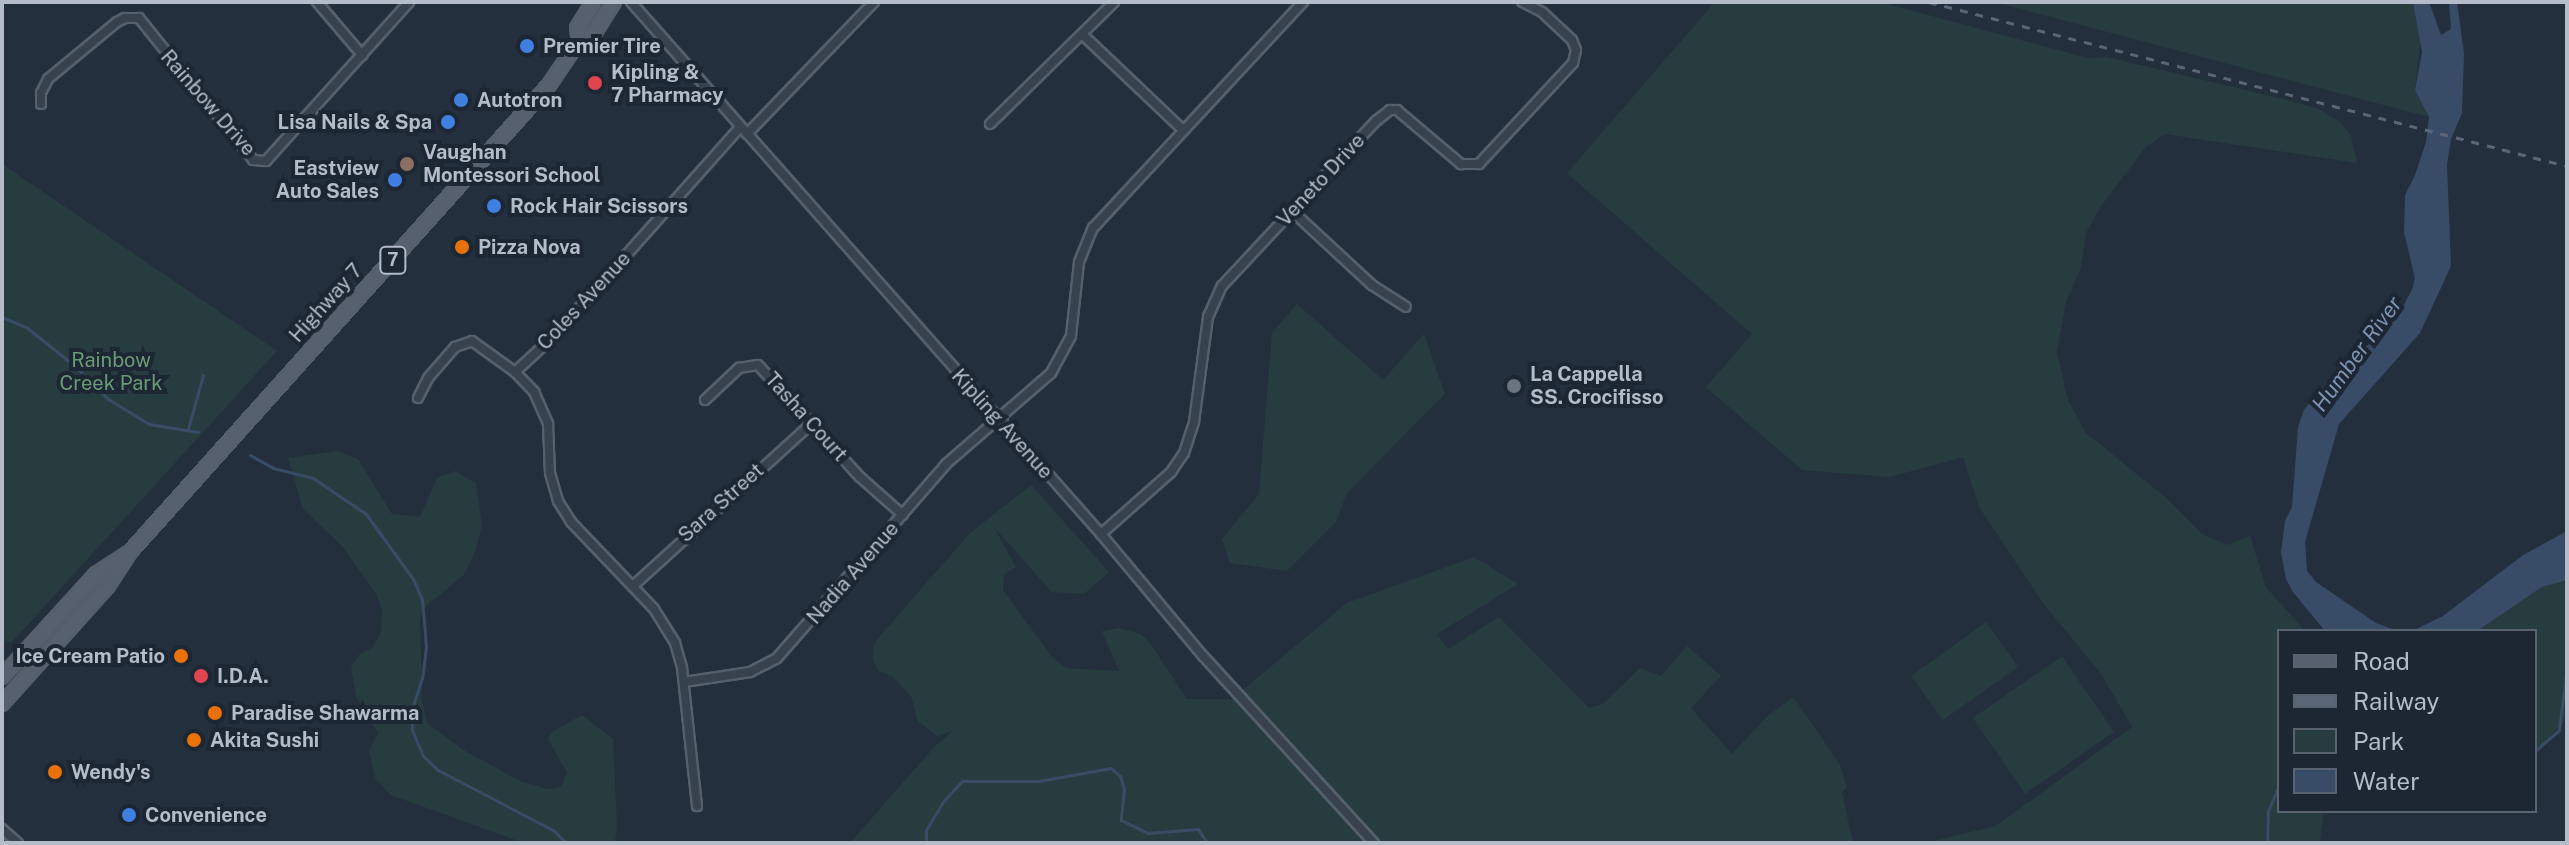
<!DOCTYPE html>
<html>
<head>
<meta charset="utf-8">
<style>
	body { margin:0 }
	#map { position:relative; width:2569px; height:845px; overflow:hidden; background:#242f3e; font-family:"Public Sans",sans-serif }
	div>[style] { position:absolute }
	.green>* { inset:0; background:#263c3f }
	.water>* { inset:0; background:#394c67 }
	.stream>* { height:3px; margin:-1.5px; padding:0 1.5px; transform-origin:1.5px; border-radius:1.5px; background:#394c67 }
	.river>* { height:18px; margin:-9px; padding:0 9px; transform-origin:9px; border-radius:9px; background:#394c67 }
	.roads { filter:drop-shadow(2px 0 #565f6c) drop-shadow(-2px 0 #565f6c) drop-shadow(0 2px #565f6c) drop-shadow(0 -2px #565f6c) }
	.minor>* { height:8px; margin:-4px; padding:0 4px; transform-origin:4px; border-radius:4px; background:#38414e }
	.primary>* { height:12px; margin:-6px; padding:0 6px; transform-origin:6px; border-radius:6px; background:#56606e }
	.rail>* { height:3px; margin-top:-1.5px; transform-origin:0; background:repeating-linear-gradient(90deg,#5a6575 0 8px,transparent 0 16px) }
	.dots>* { width:22px; height:22px; translate:-50% -50%; box-sizing:border-box; border:4px solid #1d2633; border-radius:50% }
	span { translate:-50% -50%; white-space:nowrap; text-align:center; line-height:1.15; -webkit-text-stroke:8px #1d2633; paint-order:stroke }
	.shield-label span { padding:2px 6px; background:#1d2633; border:2px solid; border-radius:6px; -webkit-text-stroke-width:0 }
	.shield-label { font-size:18px; color:#b4bcc9; font-weight:700 }
	.poi-label { font-size:20px; color:#b4bcc9; font-weight:700 }
	.left { translate:0 -50%; text-align:left }
	.right { translate:-100% -50%; text-align:right }
	.street-label { font-size:20px; color:#b4bcc9 }
	.park-label { font-size:20px; color:#6b9a76 }
	.water-label { font-size:22px; color:#7c92b1; font-style:italic }
	.frame { position:absolute; inset:0; border:4px solid #b4bcc9; pointer-events:none }
	.legend { position:absolute; left:2277px; top:629px; width:260px; height:184px; box-sizing:border-box; background:#1d2633; border:2px solid #59626f; margin:0; padding:10px 14px; list-style:none; font-size:24px; color:#b4bcc9 }
	.legend li { display:flex; align-items:center; gap:16px; height:40px }
	.legend b { width:40px; border:2px solid #59626f }
</style>
</head>
<body>
<div id="map">
	<div class="green">
		<div style="clip-path:polygon(1715px 2px,1880px 2px,2088px 58px,2107px 57px,2283px 99px,2319px 109px,2339px 121px,2351px 136px,2357px 163px,2165px 134px,2146px 147px,2101px 206px,2086px 233px,2081px 268px,2066px 302px,2057px 352px,2068px 400px,2085px 432px,2165px 497px,2202px 534px,2227px 545px,2250px 536px,2266px 587px,2305px 631px,2279px 631px,2279px 811px,2324px 811px,2320px 843px,1924px 843px,1996px 826px,2132px 727px,2102px 675px,2043px 603px,1979px 507px,1963px 457px,1890px 477px,1802px 470px,1706px 387px,1752px 334px,1567px 173px)"></div>
		<div style="clip-path:polygon(1994px 2px,2413px 2px,2421px 34px,2415px 90px,2429px 117px)"></div>
		<div style="clip-path:polygon(2px 164px,277px 351px,11px 643px,2px 639px)"></div>
		<div style="clip-path:polygon(1297px 304px,1383px 380px,1424px 334px,1445px 394px,1347px 493px,1336px 522px,1287px 571px,1230px 563px,1222px 539px,1259px 494px,1272px 333px)"></div>
		<div style="clip-path:polygon(337px 451px,358px 459px,392px 514px,420px 517px,437px 478px,455px 471px,476px 483px,482px 526px,474px 555px,464px 575px,426px 606px,420px 616px,422px 701px,427px 723px,462px 749px,520px 781px,548px 789px,561px 787px,567px 773px,548px 739px,552px 732px,582px 715px,613px 739px,617px 827px,615px 843px,524px 843px,391px 795px,375px 778px,369px 750px,378px 733px,356px 697px,351px 667px,359px 655px,372px 648px,381px 633px,382px 611px,377px 595px,342px 546px,303px 509px,288px 458px)"></div>
		<div style="clip-path:polygon(1031px 485px,1109px 572px,1084px 594px,1052px 592px,994px 527px,1016px 567px,1004px 574px,1003px 590px,1052px 657px,1066px 668px,1119px 671px,1102px 631px,1119px 628px,1141px 634px,1150px 643px,1187px 699px,1232px 699px,1347px 603px,1474px 557px,1518px 584px,1437px 634px,1448px 649px,1499px 617px,1589px 708px,1603px 704px,1640px 668px,1661px 676px,1687px 646px,1721px 676px,1691px 708px,1732px 754px,1768px 716px,1792px 698px,1797px 702px,1840px 765px,1847px 787px,1842px 792px,1853px 843px,850px 843px,935px 746px,953px 731px,937px 736px,918px 721px,911px 696px,892px 676px,878px 671px,873px 660px,874px 643px,970px 533px)"></div>
		<div style="clip-path:polygon(2567px 580px,2567px 718px,2535px 753px,2535px 631px,2477px 631px,2542px 587px)"></div>
		<div style="clip-path:polygon(1986px 622px,2018px 667px,1943px 720px,1911px 676px)"></div>
		<div style="clip-path:polygon(2062px 656px,2114px 732px,2025px 794px,1973px 718px)"></div>
	</div>
	<div class="water">
		<div style="clip-path:polygon(2413px 2px,2429px 2px,2441px 35px,2451px 29px,2449px 2px,2457px 2px,2464px 54px,2462px 113px,2451px 139px,2447px 165px,2451px 266px,2420px 333px,2339px 424px,2305px 542px,2307px 571px,2316px 582px,2376px 623px,2398px 631px,2325px 631px,2293px 592px,2286px 579px,2281px 553px,2285px 521px,2292px 507px,2298px 427px,2304px 410px,2333px 374px,2397px 319px,2413px 287px,2419px 257px,2414px 178px,2426px 142px,2429px 117px,2415px 90px,2422px 52px)"></div>
		<div style="clip-path:polygon(2567px 531px,2567px 580px,2542px 587px,2477px 631px,2412px 631px,2443px 616px,2523px 555px)"></div>
	</div>
	<div class="stream">
		<div style="left:2px;top:317px;width:26px;rotate:23deg"></div>
		<div style="left:26px;top:327px;width:63px;rotate:38.5deg"></div>
		<div style="left:75px;top:366px;width:47px;rotate:45deg"></div>
		<div style="left:108px;top:399px;width:48px;rotate:31.4deg"></div>
		<div style="left:149px;top:424px;width:50px;rotate:9.3deg"></div>
		<div style="left:188px;top:429px;width:56px;rotate:-74.5deg"></div>
		<div style="left:250px;top:455px;width:26px;rotate:29deg"></div>
		<div style="left:273px;top:468px;width:41px;rotate:14deg"></div>
		<div style="left:313px;top:478px;width:64px;rotate:34.2deg"></div>
		<div style="left:366px;top:514px;width:80px;rotate:54.1deg"></div>
		<div style="left:413px;top:579px;width:22px;rotate:66deg"></div>
		<div style="left:422px;top:599px;width:48px;rotate:85.2deg"></div>
		<div style="left:426px;top:647px;width:31px;rotate:97deg"></div>
		<div style="left:422px;top:678px;width:36px;rotate:108deg"></div>
		<div style="left:411px;top:712px;width:18px;rotate:87deg"></div>
		<div style="left:412px;top:730px;width:28px;rotate:67deg"></div>
		<div style="left:423px;top:756px;width:21px;rotate:43deg"></div>
		<div style="left:438px;top:770px;width:130px;rotate:27.6deg"></div>
		<div style="left:553px;top:830px;width:18px;rotate:45deg"></div>
		<div style="left:2535px;top:751px;width:32px;rotate:-41deg"></div>
		<div style="left:2559px;top:730px;width:64px;rotate:-82.8deg"></div>
		<div style="left:926px;top:843px;width:13px;rotate:-90deg"></div>
		<div style="left:926px;top:830px;width:31px;rotate:-59deg"></div>
		<div style="left:942px;top:803px;width:30px;rotate:-48deg"></div>
		<div style="left:962px;top:781px;width:77px"></div>
		<div style="left:1039px;top:781px;width:73px;rotate:-10.2deg"></div>
		<div style="left:1111px;top:768px;width:12px;rotate:42deg"></div>
		<div style="left:1120px;top:776px;width:14px;rotate:73deg"></div>
		<div style="left:1124px;top:789px;width:31px;rotate:96deg"></div>
		<div style="left:1121px;top:820px;width:30px;rotate:26deg"></div>
		<div style="left:1148px;top:833px;width:50px;rotate:-4.6deg"></div>
		<div style="left:1198px;top:829px;width:17px;rotate:57deg"></div>
		<div style="left:2267px;top:843px;width:32px;rotate:-88deg"></div>
		<div style="left:2268px;top:811px;width:28px;rotate:-67deg"></div>
	</div>
	<div class="river">
		<div style="left:2425px;top:282px;width:52px;rotate:-103.2deg"></div>
		<div style="left:2413px;top:231px;width:34px;rotate:-88deg"></div>
		<div style="left:2414px;top:197px;width:28px;rotate:-63deg"></div>
	</div>
	<div class="roads">
		<div class="minor">
			<div style="left:317px;top:2px;width:70px;rotate:49.7deg"></div>
			<div style="left:631px;top:2px;width:710px;rotate:48.54deg"></div>
			<div style="left:1101px;top:534px;width:160px;rotate:50.1deg"></div>
			<div style="left:1204px;top:657px;width:252px;rotate:47.6deg"></div>
			<div style="left:1084px;top:36px;width:137px;rotate:43.5deg"></div>
			<div style="left:41px;top:104px;width:11px;rotate:-90deg"></div>
			<div style="left:41px;top:93px;width:16px;rotate:-63deg"></div>
			<div style="left:48px;top:79px;width:89px;rotate:-39.6deg"></div>
			<div style="left:117px;top:22px;width:9px;rotate:-27deg"></div>
			<div style="left:125px;top:18px;width:14px"></div>
			<div style="left:139px;top:18px;width:182px;rotate:51.2deg"></div>
			<div style="left:253px;top:160px;width:13px;rotate:4deg"></div>
			<div style="left:266px;top:161px;width:214px;rotate:-48deg"></div>
			<div style="left:990px;top:124px;width:174px;rotate:-44.5deg"></div>
			<div style="left:747px;top:134px;width:183px;rotate:-46.1deg"></div>
			<div style="left:1292px;top:211px;width:109px;rotate:42.8deg"></div>
			<div style="left:1372px;top:285px;width:40px;rotate:32.9deg"></div>
			<div style="left:515px;top:372px;width:54px;rotate:-42.8deg"></div>
			<div style="left:555px;top:335px;width:278px;rotate:-48.3deg"></div>
			<div style="left:418px;top:398px;width:22px;rotate:-63deg"></div>
			<div style="left:428px;top:378px;width:41px;rotate:-48.9deg"></div>
			<div style="left:455px;top:347px;width:18px;rotate:-19deg"></div>
			<div style="left:472px;top:341px;width:53px;rotate:35.8deg"></div>
			<div style="left:515px;top:372px;width:28px;rotate:46deg"></div>
			<div style="left:534px;top:392px;width:35px;rotate:66deg"></div>
			<div style="left:548px;top:424px;width:49px;rotate:87.7deg"></div>
			<div style="left:550px;top:473px;width:29px;rotate:74deg"></div>
			<div style="left:558px;top:501px;width:25px;rotate:58deg"></div>
			<div style="left:571px;top:522px;width:120px;rotate:46.3deg"></div>
			<div style="left:654px;top:609px;width:40px;rotate:58deg"></div>
			<div style="left:675px;top:643px;width:26px;rotate:74deg"></div>
			<div style="left:682px;top:668px;width:139px;rotate:83.8deg"></div>
			<div style="left:705px;top:400px;width:47px;rotate:-43.3deg"></div>
			<div style="left:739px;top:368px;width:19px;rotate:-9deg"></div>
			<div style="left:758px;top:365px;width:151px;rotate:47.7deg"></div>
			<div style="left:860px;top:477px;width:57px;rotate:41.5deg"></div>
			<div style="left:1101px;top:534px;width:94px;rotate:-41.5deg"></div>
			<div style="left:1171px;top:472px;width:23px;rotate:-56deg"></div>
			<div style="left:1184px;top:453px;width:33px;rotate:-72deg"></div>
			<div style="left:1194px;top:422px;width:106px;rotate:-82.4deg"></div>
			<div style="left:1208px;top:317px;width:34px;rotate:-66deg"></div>
			<div style="left:1222px;top:286px;width:226px;rotate:-47deg"></div>
			<div style="left:1376px;top:121px;width:18px;rotate:-38deg"></div>
			<div style="left:1390px;top:110px;width:7px"></div>
			<div style="left:1397px;top:110px;width:84px;rotate:40.2deg"></div>
			<div style="left:1461px;top:164px;width:18px"></div>
			<div style="left:1479px;top:164px;width:138px;rotate:-47.1deg"></div>
			<div style="left:1573px;top:63px;width:13px;rotate:-77deg"></div>
			<div style="left:1576px;top:50px;width:11px;rotate:-112deg"></div>
			<div style="left:1572px;top:40px;width:41px;rotate:-137deg"></div>
			<div style="left:1542px;top:12px;width:22px;rotate:-153deg"></div>
			<div style="left:633px;top:586px;width:242px;rotate:-42.3deg"></div>
			<div style="left:684px;top:682px;width:67px;rotate:-8.6deg"></div>
			<div style="left:750px;top:672px;width:30px;rotate:-27deg"></div>
			<div style="left:777px;top:658px;width:257px;rotate:-48.9deg"></div>
			<div style="left:946px;top:464px;width:139px;rotate:-40.9deg"></div>
			<div style="left:1051px;top:373px;width:42px;rotate:-61.6deg"></div>
			<div style="left:1071px;top:336px;width:74px;rotate:-83.8deg"></div>
			<div style="left:1079px;top:262px;width:37px;rotate:-68deg"></div>
			<div style="left:1093px;top:228px;width:309px;rotate:-47.1deg"></div>
			<div style="left:2px;top:829px;width:21px;rotate:41deg"></div>
		</div>
		<div class="primary">
			<div style="left:579px;top:41px;width:11px;rotate:-5deg"></div>
			<div style="left:590px;top:40px;width:45px;rotate:-57.7deg"></div>
			<div style="left:2px;top:677px;width:139px;rotate:-47.6deg"></div>
			<div style="left:96px;top:574px;width:37px;rotate:-33deg"></div>
			<div style="left:2px;top:704px;width:159px;rotate:-48.1deg"></div>
			<div style="left:108px;top:586px;width:40px;rotate:-57.1deg"></div>
			<div style="left:130px;top:552px;width:627px;rotate:-48.1deg"></div>
			<div style="left:549px;top:85px;width:53px;rotate:-55.7deg"></div>
			<div style="left:579px;top:41px;width:13px;rotate:-99deg"></div>
			<div style="left:577px;top:28px;width:31px;rotate:-58deg"></div>
		</div>
	</div>
	<div class="rail">
		<div style="left:1929px;top:2px;width:659px;rotate:14.42deg"></div>
	</div>
	<div class="dots">
		<div style="left:527px;top:46px;background:#3f7fe0"></div>
		<div style="left:595px;top:83px;background:#e0444e"></div>
		<div style="left:461px;top:100px;background:#3f7fe0"></div>
		<div style="left:448px;top:122px;background:#3f7fe0"></div>
		<div style="left:407px;top:164px;background:#8d6e63"></div>
		<div style="left:395px;top:180px;background:#3f7fe0"></div>
		<div style="left:494px;top:206px;background:#3f7fe0"></div>
		<div style="left:462px;top:247px;background:#e8710a"></div>
		<div style="left:1514px;top:386px;background:#6b7280"></div>
		<div style="left:181px;top:656px;background:#e8710a"></div>
		<div style="left:201px;top:676px;background:#e0444e"></div>
		<div style="left:215px;top:713px;background:#e8710a"></div>
		<div style="left:194px;top:740px;background:#e8710a"></div>
		<div style="left:55px;top:772px;background:#e8710a"></div>
		<div style="left:129px;top:815px;background:#3f7fe0"></div>
	</div>
	<div class="shield-label">
		<span style="left:393px;top:260px">7</span>
	</div>
	<div class="poi-label">
		<span class="left" style="left:543px;top:46px">Premier Tire</span>
		<span class="left" style="left:611px;top:84px">Kipling &amp;<br>7 Pharmacy</span>
		<span class="left" style="left:477px;top:100px">Autotron</span>
		<span class="right" style="left:432px;top:122px">Lisa Nails &amp; Spa</span>
		<span class="left" style="left:423px;top:164px">Vaughan<br>Montessori School</span>
		<span class="right" style="left:379px;top:180px">Eastview<br>Auto Sales</span>
		<span class="left" style="left:510px;top:206px">Rock Hair Scissors</span>
		<span class="left" style="left:478px;top:247px">Pizza Nova</span>
		<span class="left" style="left:1530px;top:386px">La Cappella<br>SS. Crocifisso</span>
		<span class="right" style="left:165px;top:656px">Ice Cream Patio</span>
		<span class="left" style="left:217px;top:676px">I.D.A.</span>
		<span class="left" style="left:231px;top:713px">Paradise Shawarma</span>
		<span class="left" style="left:210px;top:740px">Akita Sushi</span>
		<span class="left" style="left:71px;top:772px">Wendy's</span>
		<span class="left" style="left:145px;top:815px">Convenience</span>
	</div>
	<div class="street-label">
		<span style="left:208px;top:103px;rotate:49deg">Rainbow Drive</span>
		<span style="left:1321px;top:180px;rotate:-47deg">Veneto Drive</span>
		<span style="left:584px;top:301px;rotate:-47deg">Coles Avenue</span>
		<span style="left:326px;top:303px;rotate:-48deg">Highway 7</span>
		<span style="left:806px;top:417px;rotate:48deg">Tasha Court</span>
		<span style="left:1002px;top:424px;rotate:48deg">Kipling Avenue</span>
		<span style="left:721px;top:503px;rotate:-42deg">Sara Street</span>
		<span style="left:853px;top:573px;rotate:-49deg">Nadia Avenue</span>
	</div>
	<div class="park-label">
		<span style="left:111px;top:372px">Rainbow<br>Creek Park</span>
	</div>
	<div class="water-label">
		<span style="left:2357px;top:354px;rotate:-54deg">Humber River</span>
	</div>
	<div class="frame"></div>
	<ul class="legend">
	<li><b style="height:10px;background:#56606e"></b>Road</li>
	<li><b style="height:10px;background:#5a6575"></b>Railway</li>
	<li><b style="height:22px;background:#263c3f"></b>Park</li>
	<li><b style="height:22px;background:#394c67"></b>Water</li>
	</ul>
</div>
</body>
</html>
